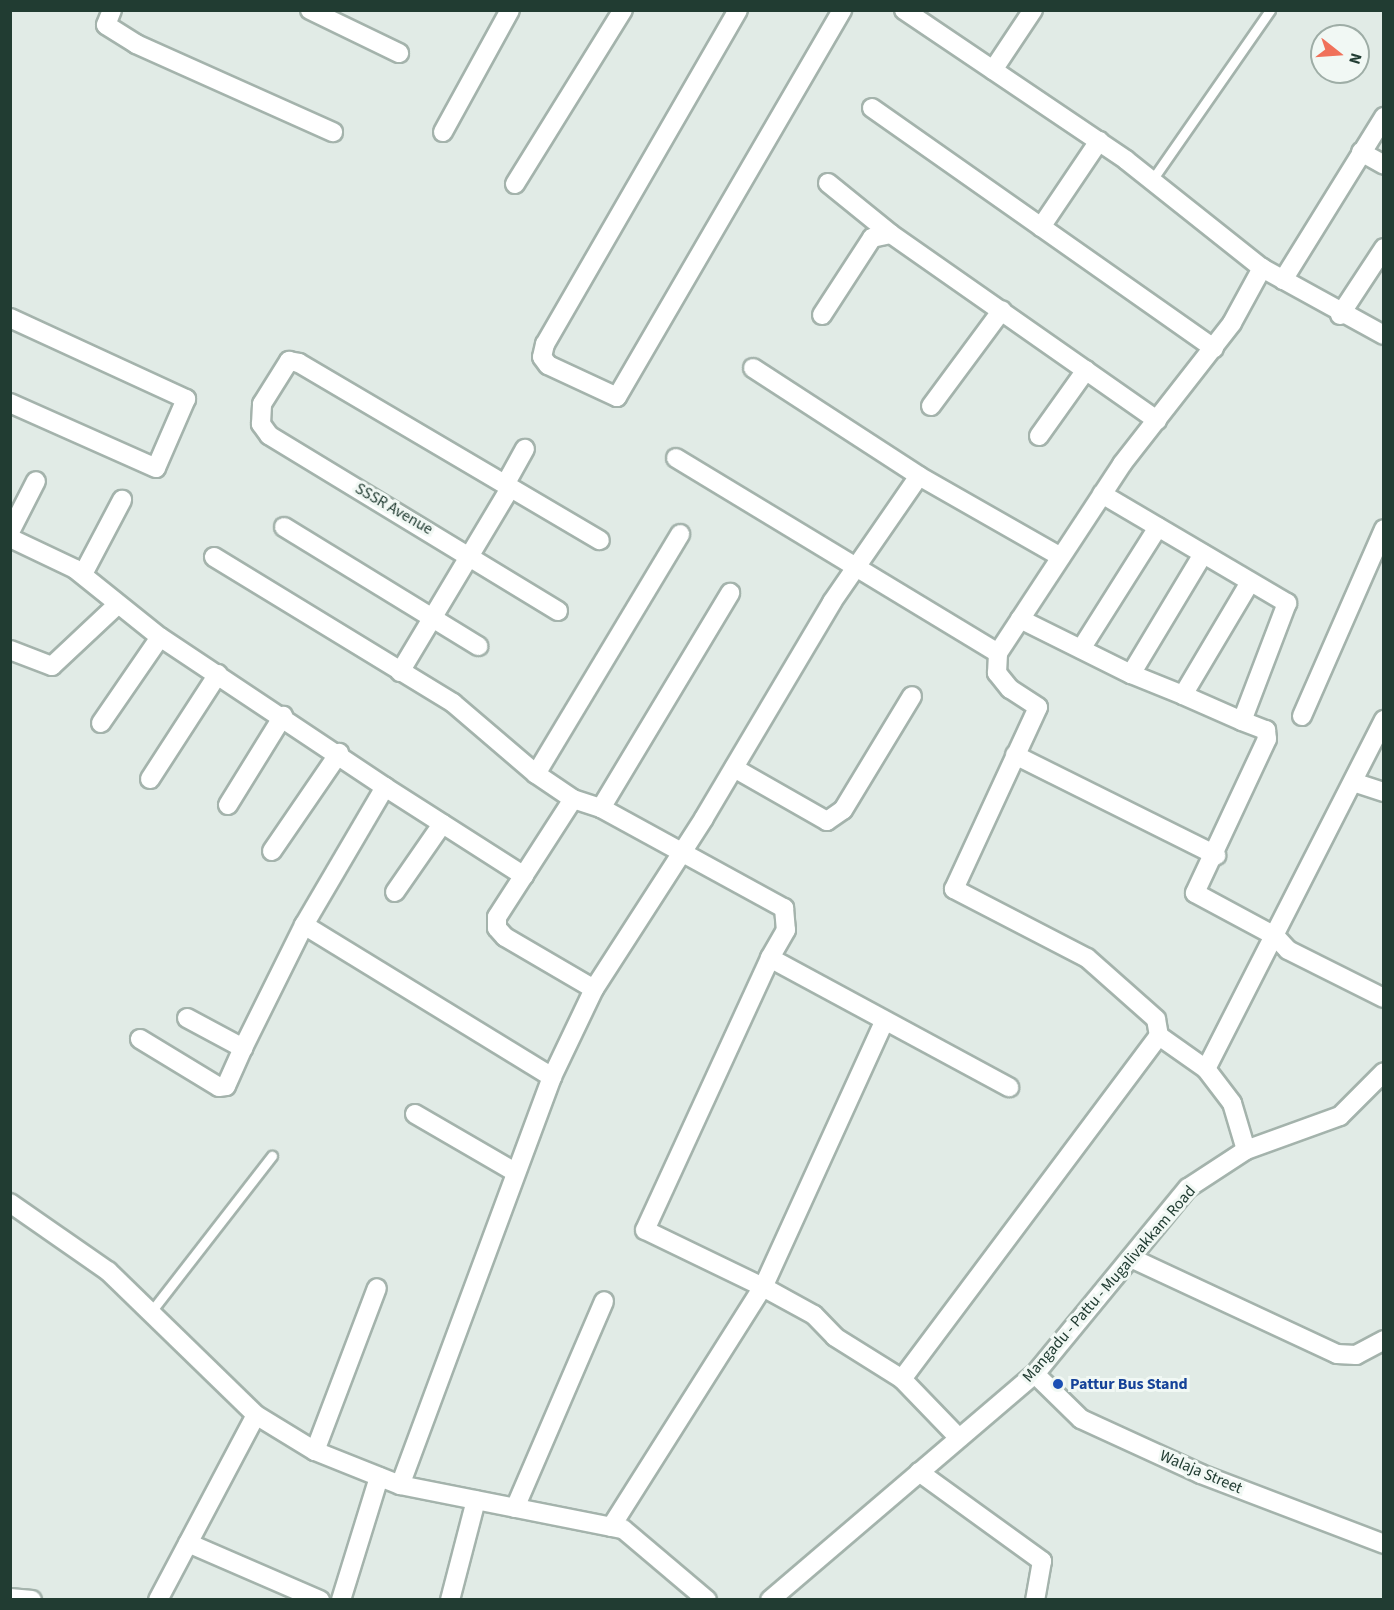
<!DOCTYPE html>
<html>
<head>
<meta charset="utf-8">
<style>
	body { margin:0 }
	#map { position:relative; width:1394px; height:1610px; overflow:hidden; background:#e1ebe6; font-family:"Source Sans 3",sans-serif }
	div>[style] { position:absolute }
	.roads { filter:drop-shadow(2px 0 #a4b3ac) drop-shadow(-2px 0 #a4b3ac) drop-shadow(0 2px #a4b3ac) drop-shadow(0 -2px #a4b3ac) }
	.lane>* { height:9px; margin:-4.5px; padding:0 4.5px; transform-origin:4.5px; border-radius:4.5px; background:#fff }
	.street>* { height:18px; margin:-9px; padding:0 9px; transform-origin:9px; border-radius:9px; background:#fff }
	.secondary>* { height:18px; margin:-9px; padding:0 9px; transform-origin:9px; border-radius:9px; background:#fff }
	.dots>* { width:16px; height:16px; translate:-50% -50%; box-sizing:border-box; border:3px solid #f1f8f4; border-radius:50% }
	span { translate:-50% -50%; white-space:nowrap; text-align:center; line-height:1.15; -webkit-text-stroke:6px #f1f8f4; paint-order:stroke }
	.street-label { font-size:16px; color:#213c32 }
	.transit-label { font-size:16px; color:#164399; font-weight:700 }
	.left { translate:0 -50%; text-align:left }
	.frame { position:absolute; inset:0; border:12px solid #213c32; pointer-events:none }
	.north { position:absolute; left:1310px; top:24px; width:60px; height:60px; box-sizing:border-box; background:#f1f8f4; border:2px solid #9eada6; border-radius:50%; rotate:107deg; font-size:16px; font-weight:700; line-height:24px; text-align:center; color:#213c32 }
	.north::after { content:''; display:block; margin:auto; width:21px; height:27px; background:#f0715a; clip-path:polygon(50% 0,100% 100%,50% 72%,0 100%) }
</style>
</head>
<body>
<div id="map">
	<div class="roads">
		<div class="lane">
			<div style="left:1152px;top:180px;width:207px;rotate:-55.2deg"></div>
			<div style="left:150px;top:1313px;width:199px;rotate:-52.2deg"></div>
		</div>
		<div class="street">
			<div style="left:112px;top:10px;width:16px;rotate:112deg"></div>
			<div style="left:106px;top:25px;width:36px;rotate:32deg"></div>
			<div style="left:136px;top:44px;width:216px;rotate:24.1deg"></div>
			<div style="left:310px;top:10px;width:99px;rotate:25.8deg"></div>
			<div style="left:738px;top:10px;width:386px;rotate:120deg"></div>
			<div style="left:545px;top:344px;width:13px;rotate:103deg"></div>
			<div style="left:542px;top:357px;width:10px;rotate:53deg"></div>
			<div style="left:548px;top:365px;width:76px;rotate:24.9deg"></div>
			<div style="left:617px;top:397px;width:448px;rotate:-59.8deg"></div>
			<div style="left:904px;top:10px;width:268px;rotate:34deg"></div>
			<div style="left:1126px;top:160px;width:174px;rotate:38.5deg"></div>
			<div style="left:1262px;top:268px;width:139px;rotate:28.8deg"></div>
			<div style="left:993px;top:70px;width:72px;rotate:-56.3deg"></div>
			<div style="left:872px;top:108px;width:418px;rotate:35.1deg"></div>
			<div style="left:443px;top:132px;width:139px;rotate:-61.2deg"></div>
			<div style="left:1361px;top:152px;width:26px;rotate:29deg"></div>
			<div style="left:828px;top:183px;width:81px;rotate:39deg"></div>
			<div style="left:515px;top:184px;width:205px;rotate:-58.2deg"></div>
			<div style="left:1041px;top:227px;width:104px;rotate:-56deg"></div>
			<div style="left:1283px;top:280px;width:192px;rotate:-58.2deg"></div>
			<div style="left:822px;top:315px;width:92px;rotate:-57deg"></div>
			<div style="left:872px;top:238px;width:19px;rotate:-12deg"></div>
			<div style="left:891px;top:234px;width:325px;rotate:35deg"></div>
			<div style="left:1340px;top:315px;width:80px;rotate:-56.7deg"></div>
			<div style="left:10px;top:318px;width:194px;rotate:24.7deg"></div>
			<div style="left:186px;top:399px;width:75px;rotate:113.5deg"></div>
			<div style="left:156px;top:468px;width:160px;rotate:-156deg"></div>
			<div style="left:753px;top:368px;width:198px;rotate:33deg"></div>
			<div style="left:931px;top:406px;width:119px;rotate:-53.5deg"></div>
			<div style="left:1039px;top:436px;width:81px;rotate:-54.5deg"></div>
			<div style="left:676px;top:458px;width:376px;rotate:31.2deg"></div>
			<div style="left:1102px;top:494px;width:215px;rotate:30.5deg"></div>
			<div style="left:1287px;top:603px;width:126px;rotate:110.9deg"></div>
			<div style="left:1242px;top:721px;width:64px;rotate:-156.2deg"></div>
			<div style="left:1183px;top:695px;width:131px;rotate:-59.3deg"></div>
			<div style="left:284px;top:527px;width:228px;rotate:31.5deg"></div>
			<div style="left:10px;top:532px;width:57px;rotate:-63deg"></div>
			<div style="left:10px;top:538px;width:72px;rotate:25.5deg"></div>
			<div style="left:75px;top:569px;width:109px;rotate:38.7deg"></div>
			<div style="left:160px;top:637px;width:270px;rotate:33.7deg"></div>
			<div style="left:385px;top:787px;width:160px;rotate:120.4deg"></div>
			<div style="left:304px;top:925px;width:291px;rotate:31.5deg"></div>
			<div style="left:552px;top:1077px;width:435px;rotate:110.4deg"></div>
			<div style="left:214px;top:557px;width:280px;rotate:31.4deg"></div>
			<div style="left:453px;top:703px;width:109px;rotate:40.5deg"></div>
			<div style="left:83px;top:574px;width:84px;rotate:-62.2deg"></div>
			<div style="left:558px;top:611px;width:338px;rotate:-148.7deg"></div>
			<div style="left:269px;top:435px;width:14px;rotate:-126deg"></div>
			<div style="left:261px;top:424px;width:20px;rotate:-87deg"></div>
			<div style="left:262px;top:404px;width:51px;rotate:-57.9deg"></div>
			<div style="left:289px;top:361px;width:10px;rotate:11deg"></div>
			<div style="left:299px;top:363px;width:349px;rotate:30.5deg"></div>
			<div style="left:1020px;top:619px;width:124px;rotate:26.4deg"></div>
			<div style="left:1131px;top:674px;width:140px;rotate:-59deg"></div>
			<div style="left:1081px;top:649px;width:144px;rotate:-57.7deg"></div>
			<div style="left:10px;top:650px;width:45px;rotate:20.9deg"></div>
			<div style="left:52px;top:666px;width:89px;rotate:-43.2deg"></div>
			<div style="left:400px;top:672px;width:214px;rotate:-59.1deg"></div>
			<div style="left:510px;top:488px;width:6px;rotate:-129deg"></div>
			<div style="left:506px;top:483px;width:39px;rotate:-61deg"></div>
			<div style="left:1131px;top:674px;width:56px;rotate:22deg"></div>
			<div style="left:1302px;top:716px;width:204px;rotate:-66.3deg"></div>
			<div style="left:1242px;top:721px;width:26px;rotate:21deg"></div>
			<div style="left:1266px;top:730px;width:9px;rotate:84deg"></div>
			<div style="left:1267px;top:739px;width:170px;rotate:115.1deg"></div>
			<div style="left:1195px;top:893px;width:91px;rotate:28.3deg"></div>
			<div style="left:1275px;top:936px;width:19px;rotate:47deg"></div>
			<div style="left:1288px;top:950px;width:107px;rotate:26.6deg"></div>
			<div style="left:101px;top:723px;width:104px;rotate:-55.5deg"></div>
			<div style="left:1015px;top:755px;width:225px;rotate:26.5deg"></div>
			<div style="left:734px;top:768px;width:107px;rotate:29.7deg"></div>
			<div style="left:827px;top:821px;width:19px;rotate:-35deg"></div>
			<div style="left:843px;top:810px;width:133px;rotate:-58.8deg"></div>
			<div style="left:150px;top:779px;width:125px;rotate:-57.1deg"></div>
			<div style="left:1353px;top:782px;width:33px;rotate:18deg"></div>
			<div style="left:385px;top:787px;width:165px;rotate:32.6deg"></div>
			<div style="left:573px;top:799px;width:29px;rotate:18deg"></div>
			<div style="left:601px;top:808px;width:251px;rotate:-59deg"></div>
			<div style="left:228px;top:805px;width:105px;rotate:-58.3deg"></div>
			<div style="left:601px;top:808px;width:209px;rotate:28.7deg"></div>
			<div style="left:784px;top:908px;width:22px;rotate:85deg"></div>
			<div style="left:786px;top:930px;width:32px;rotate:120deg"></div>
			<div style="left:272px;top:851px;width:119px;rotate:-55.6deg"></div>
			<div style="left:395px;top:892px;width:83px;rotate:-55.3deg"></div>
			<div style="left:594px;top:989px;width:203px;rotate:-57.2deg"></div>
			<div style="left:704px;top:818px;width:251px;rotate:-59.3deg"></div>
			<div style="left:832px;top:602px;width:153px;rotate:-55.4deg"></div>
			<div style="left:919px;top:476px;width:163px;rotate:29.7deg"></div>
			<div style="left:187px;top:1018px;width:64px;rotate:28.2deg"></div>
			<div style="left:243px;top:1048px;width:137px;rotate:-63.6deg"></div>
			<div style="left:884px;top:1022px;width:291px;rotate:114.5deg"></div>
			<div style="left:763px;top:1287px;width:58px;rotate:28.8deg"></div>
			<div style="left:814px;top:1315px;width:30px;rotate:46deg"></div>
			<div style="left:835px;top:1337px;width:79px;rotate:32.1deg"></div>
			<div style="left:902px;top:1379px;width:429px;rotate:-53.2deg"></div>
			<div style="left:140px;top:1039px;width:92px;rotate:31.3deg"></div>
			<div style="left:219px;top:1087px;width:7px;rotate:-8deg"></div>
			<div style="left:226px;top:1086px;width:42px;rotate:-65.9deg"></div>
			<div style="left:1206px;top:1069px;width:392px;rotate:-63deg"></div>
			<div style="left:552px;top:1077px;width:98px;rotate:-64.5deg"></div>
			<div style="left:594px;top:989px;width:103px;rotate:-149.7deg"></div>
			<div style="left:505px;top:937px;width:12px;rotate:-132deg"></div>
			<div style="left:497px;top:928px;width:11px;rotate:-90deg"></div>
			<div style="left:497px;top:917px;width:140px;rotate:-57.2deg"></div>
			<div style="left:573px;top:799px;width:45px;rotate:-146deg"></div>
			<div style="left:536px;top:774px;width:280px;rotate:-59deg"></div>
			<div style="left:415px;top:1114px;width:116px;rotate:30.1deg"></div>
			<div style="left:1246px;top:1150px;width:49px;rotate:-106.6deg"></div>
			<div style="left:1232px;top:1103px;width:43px;rotate:-127.4deg"></div>
			<div style="left:1206px;top:1069px;width:57px;rotate:-144.9deg"></div>
			<div style="left:1159px;top:1036px;width:17px;rotate:-100deg"></div>
			<div style="left:1156px;top:1019px;width:92px;rotate:-138.5deg"></div>
			<div style="left:1087px;top:958px;width:150px;rotate:-152.6deg"></div>
			<div style="left:954px;top:889px;width:200px;rotate:-65.2deg"></div>
			<div style="left:1038px;top:707px;width:33px;rotate:-147deg"></div>
			<div style="left:1010px;top:689px;width:21px;rotate:-129deg"></div>
			<div style="left:997px;top:673px;width:20px;rotate:-87deg"></div>
			<div style="left:998px;top:653px;width:226px;rotate:-56.7deg"></div>
			<div style="left:1122px;top:464px;width:179px;rotate:-52deg"></div>
			<div style="left:1232px;top:323px;width:63px;rotate:-61.4deg"></div>
			<div style="left:10px;top:1203px;width:119px;rotate:34.8deg"></div>
			<div style="left:108px;top:1271px;width:206px;rotate:44.2deg"></div>
			<div style="left:256px;top:1415px;width:69px;rotate:31.4deg"></div>
			<div style="left:315px;top:1451px;width:92px;rotate:21.8deg"></div>
			<div style="left:400px;top:1485px;width:227px;rotate:11.2deg"></div>
			<div style="left:623px;top:1529px;width:110px;rotate:40.2deg"></div>
			<div style="left:1131px;top:1258px;width:227px;rotate:25deg"></div>
			<div style="left:1337px;top:1354px;width:19px;rotate:3deg"></div>
			<div style="left:1356px;top:1355px;width:32px;rotate:-28deg"></div>
			<div style="left:1035px;top:1374px;width:64px;rotate:44.4deg"></div>
			<div style="left:1081px;top:1419px;width:132px;rotate:24.6deg"></div>
			<div style="left:1201px;top:1474px;width:196px;rotate:20.9deg"></div>
			<div style="left:902px;top:1379px;width:82px;rotate:46deg"></div>
			<div style="left:315px;top:1451px;width:174px;rotate:-69.2deg"></div>
			<div style="left:919px;top:1472px;width:152px;rotate:35.9deg"></div>
			<div style="left:1042px;top:1561px;width:40px;rotate:100deg"></div>
			<div style="left:515px;top:1508px;width:225px;rotate:-66.7deg"></div>
			<div style="left:611px;top:1527px;width:284px;rotate:-57.7deg"></div>
			<div style="left:763px;top:1287px;width:131px;rotate:-154.2deg"></div>
			<div style="left:645px;top:1230px;width:299px;rotate:-65.3deg"></div>
			<div style="left:770px;top:958px;width:272px;rotate:28.4deg"></div>
			<div style="left:188px;top:1543px;width:144px;rotate:23.4deg"></div>
			<div style="left:158px;top:1600px;width:209px;rotate:-62.1deg"></div>
			<div style="left:341px;top:1600px;width:129px;rotate:-72.8deg"></div>
			<div style="left:450px;top:1600px;width:103px;rotate:-75.4deg"></div>
		</div>
		<div class="secondary">
			<div style="left:10px;top:1598px;width:22px;rotate:5deg"></div>
			<div style="left:770px;top:1600px;width:348px;rotate:-40.5deg"></div>
			<div style="left:1035px;top:1374px;width:241px;rotate:-50.6deg"></div>
			<div style="left:1188px;top:1188px;width:69px;rotate:-33.2deg"></div>
			<div style="left:1246px;top:1150px;width:100px;rotate:-19.9deg"></div>
			<div style="left:1340px;top:1116px;width:62px;rotate:-45deg"></div>
		</div>
	</div>
	<div class="dots">
		<div style="left:1058px;top:1384px;background:#1a4fb4"></div>
	</div>
	<div class="street-label">
		<span style="left:394px;top:509px;rotate:30deg">SSSR Avenue</span>
		<span style="left:1109px;top:1284px;rotate:-49deg">Mangadu - Pattu - Mugalivakkam Road</span>
		<span style="left:1201px;top:1472px;rotate:23deg">Walaja Street</span>
	</div>
	<div class="transit-label">
		<span class="left" style="left:1070px;top:1384px">Pattur Bus Stand</span>
	</div>
	<div class="frame"></div>
	<div class="north">N</div>
</div>
</body>
</html>
